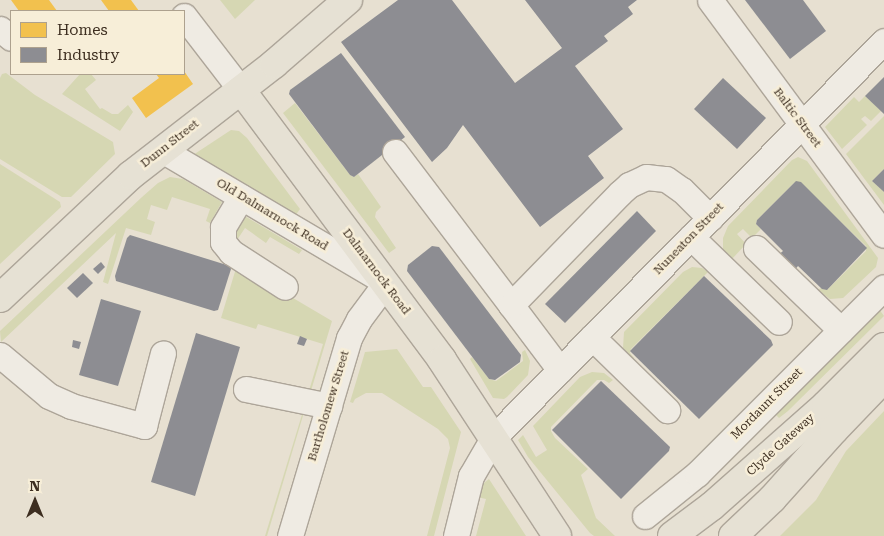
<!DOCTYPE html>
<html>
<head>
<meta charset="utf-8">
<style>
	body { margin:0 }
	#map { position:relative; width:884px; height:536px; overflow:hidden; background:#e7e0d1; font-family:"Roboto Serif",serif }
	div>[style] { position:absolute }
	.green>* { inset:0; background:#d6d7b3 }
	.homes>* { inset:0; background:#f2c14e }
	.industry>* { inset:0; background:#8d8d92 }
	.roads { filter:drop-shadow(1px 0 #ada599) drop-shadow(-1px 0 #ada599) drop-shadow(0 1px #ada599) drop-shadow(0 -1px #ada599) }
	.minor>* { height:25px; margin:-12.5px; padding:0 12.5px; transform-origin:12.5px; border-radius:12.5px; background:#efebe3 }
	.major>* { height:28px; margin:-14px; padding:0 14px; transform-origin:14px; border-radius:14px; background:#e6e1d4 }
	span { translate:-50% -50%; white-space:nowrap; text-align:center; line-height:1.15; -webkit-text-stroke:5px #f7eed8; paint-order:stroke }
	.street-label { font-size:12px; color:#3d2e20 }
	.legend { position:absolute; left:10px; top:10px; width:175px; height:65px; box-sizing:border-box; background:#f7eed8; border:1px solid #ada18e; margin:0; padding:6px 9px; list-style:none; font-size:15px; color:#3d2e20 }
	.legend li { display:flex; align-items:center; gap:10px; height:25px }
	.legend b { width:25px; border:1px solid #ada18e }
	.north { position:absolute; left:10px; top:476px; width:50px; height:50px; -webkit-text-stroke:4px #f7eed8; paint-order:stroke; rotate:0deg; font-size:14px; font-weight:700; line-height:20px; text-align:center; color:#3d2e20 }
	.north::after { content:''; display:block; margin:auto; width:18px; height:22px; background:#3d2e20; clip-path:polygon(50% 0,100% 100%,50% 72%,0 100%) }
</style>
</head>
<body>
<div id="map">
	<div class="green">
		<div style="clip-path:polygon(220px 0,255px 0,235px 19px)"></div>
		<div style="clip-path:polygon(6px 73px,35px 95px,113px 142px,115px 154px,71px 197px,62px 197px,0 159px,0 78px,2px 74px)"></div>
		<div style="clip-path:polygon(80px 74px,91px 74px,96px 80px,85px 89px,100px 109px,102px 108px,112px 114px,118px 114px,128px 105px,133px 112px,120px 131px,62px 94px)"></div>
		<div style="clip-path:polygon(865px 96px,881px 111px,871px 121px,865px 116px,861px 119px,867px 125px,842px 149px,825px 127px,854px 97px,859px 102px)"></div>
		<div style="clip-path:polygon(295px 103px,350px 175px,354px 177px,358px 174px,381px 207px,376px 212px,375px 217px,396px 248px,389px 253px,283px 113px)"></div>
		<div style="clip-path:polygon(884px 116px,884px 169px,872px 181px,884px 192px,884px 205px,846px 154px)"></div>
		<div style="clip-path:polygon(231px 130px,239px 131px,247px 138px,300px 209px,295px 216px,193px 155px)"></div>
		<div style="clip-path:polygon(798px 157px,807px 161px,878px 258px,876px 267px,843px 298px,830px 299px,818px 290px,821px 288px,828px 289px,866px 251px,866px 246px,799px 182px,794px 183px,757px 220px,756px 224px,761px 229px,752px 238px,743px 229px,737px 234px,746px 244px,732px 259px,723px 250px,723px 238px,728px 226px,792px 160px)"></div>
		<div style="clip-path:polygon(0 164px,60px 202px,61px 207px,0 264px)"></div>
		<div style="clip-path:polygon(170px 177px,183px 179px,222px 202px,210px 223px,206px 221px,210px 209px,172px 197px,167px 210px,151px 205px,147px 219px,155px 222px,151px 235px,126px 228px,108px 284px,103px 282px,116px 233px,1px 342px,0 331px,142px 197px,158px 183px)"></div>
		<div style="clip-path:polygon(243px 215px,302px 250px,299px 254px,270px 237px,266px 243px,245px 228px,237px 240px,234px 232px)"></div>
		<div style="clip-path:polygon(237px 265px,332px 321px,310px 394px,308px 394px,323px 344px,258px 324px,256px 329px,221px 318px)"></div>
		<div style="clip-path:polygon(692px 267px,702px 268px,708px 272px,631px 349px,630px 353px,634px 358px,632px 360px,623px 348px,624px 332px,683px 272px)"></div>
		<div style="clip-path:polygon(879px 309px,884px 316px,788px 411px,779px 418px,775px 414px)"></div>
		<div style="clip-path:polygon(397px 349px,423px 387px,431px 387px,461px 432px,434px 536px,427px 536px,450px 448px,448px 439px,438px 429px,382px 393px,366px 393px,355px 399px,353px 403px,350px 402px,365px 352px)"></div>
		<div style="clip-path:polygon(525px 350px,530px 361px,528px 375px,507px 397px,504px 399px,493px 398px,470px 359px,472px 357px,489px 379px,496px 381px,523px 361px,522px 352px)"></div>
		<div style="clip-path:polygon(592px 372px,604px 373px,613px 380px,609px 383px,604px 380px,597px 380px,551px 427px,551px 431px,555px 438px,588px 469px,581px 475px,596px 518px,615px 536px,594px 536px,590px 533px,528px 457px,518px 440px,523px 435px,536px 457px,547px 450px,533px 426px,580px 377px)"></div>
		<div style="clip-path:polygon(304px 408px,305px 409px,267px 536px,265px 536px)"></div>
		<div style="clip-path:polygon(884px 411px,884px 536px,780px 536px,816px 500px,846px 451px)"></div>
		<div style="clip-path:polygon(489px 479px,526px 536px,476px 536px,486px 499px,477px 497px,480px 486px)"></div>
	</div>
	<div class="homes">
		<div style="clip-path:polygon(11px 0,49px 0,57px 11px,19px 11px)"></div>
		<div style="clip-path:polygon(101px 0,131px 0,139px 11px,109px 11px)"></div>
		<div style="clip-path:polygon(184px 71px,193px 84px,146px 118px,132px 98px,159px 78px,156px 74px,184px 74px)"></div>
	</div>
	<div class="industry">
		<div style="clip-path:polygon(398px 0,452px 0,515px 83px,562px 48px,525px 0,637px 0,628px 7px,633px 14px,604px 36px,608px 41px,575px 66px,623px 129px,588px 156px,604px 178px,540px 227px,463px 125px,447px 148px,432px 162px,341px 42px)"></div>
		<div style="clip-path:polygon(745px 0,803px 0,826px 31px,790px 59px)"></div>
		<div style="clip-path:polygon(341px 53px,405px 137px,354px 177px,350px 175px,289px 94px,290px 90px)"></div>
		<div style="clip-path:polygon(884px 77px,884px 114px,865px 96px)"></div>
		<div style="clip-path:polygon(723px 78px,766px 118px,737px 149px,694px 109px)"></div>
		<div style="clip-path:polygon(884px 169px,884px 192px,872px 181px)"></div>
		<div style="clip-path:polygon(796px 181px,801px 182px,867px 248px,827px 290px,822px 289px,798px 266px,792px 273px,776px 257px,783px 251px,756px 224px,757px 220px)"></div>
		<div style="clip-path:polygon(637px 211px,656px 231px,565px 323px,545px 304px)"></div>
		<div style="clip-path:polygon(130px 235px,230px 266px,231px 269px,218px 310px,214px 311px,116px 281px,115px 276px,127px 238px)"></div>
		<div style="clip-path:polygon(432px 246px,439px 247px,521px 355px,520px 362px,495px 380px,489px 379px,407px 271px,408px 265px)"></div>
		<div style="clip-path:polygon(101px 262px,105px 267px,98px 274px,93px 269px)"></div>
		<div style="clip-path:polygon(83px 273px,93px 283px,77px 298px,67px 288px)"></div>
		<div style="clip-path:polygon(704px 276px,771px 340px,773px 345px,699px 419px,630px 351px)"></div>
		<div style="clip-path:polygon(101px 299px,141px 311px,118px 386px,79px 375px)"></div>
		<div style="clip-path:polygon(196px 333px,240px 347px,195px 496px,151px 482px)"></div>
		<div style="clip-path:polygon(300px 336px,307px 339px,304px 346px,297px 344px)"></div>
		<div style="clip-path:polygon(73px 340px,81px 342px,79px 349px,72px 347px)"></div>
		<div style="clip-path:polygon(601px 381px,670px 447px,669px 451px,621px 499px,552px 430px)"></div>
	</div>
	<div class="roads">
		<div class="minor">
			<div style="left:710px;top:0;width:292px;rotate:53.5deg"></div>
			<div style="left:184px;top:16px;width:93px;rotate:52.4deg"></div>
			<div style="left:0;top:29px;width:14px;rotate:39deg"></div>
			<div style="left:162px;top:150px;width:256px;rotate:30.6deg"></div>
			<div style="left:395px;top:152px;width:192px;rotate:52.8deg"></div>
			<div style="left:241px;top:197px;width:35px;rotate:121deg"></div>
			<div style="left:223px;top:227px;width:15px;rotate:90deg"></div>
			<div style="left:223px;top:242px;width:13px;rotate:51deg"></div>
			<div style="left:231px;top:252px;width:64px;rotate:32.9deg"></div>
			<div style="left:691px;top:237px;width:122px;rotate:44deg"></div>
			<div style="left:756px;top:248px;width:118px;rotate:44deg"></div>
			<div style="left:592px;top:337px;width:105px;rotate:44.2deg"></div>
			<div style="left:0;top:355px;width:64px;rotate:39.9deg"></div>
			<div style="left:49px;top:396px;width:24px;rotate:24deg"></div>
			<div style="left:71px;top:406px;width:76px;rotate:15.3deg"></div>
			<div style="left:144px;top:426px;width:75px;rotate:-75.4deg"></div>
			<div style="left:560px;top:370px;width:81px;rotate:-127deg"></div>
			<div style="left:511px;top:305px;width:156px;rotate:-45.8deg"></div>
			<div style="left:620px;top:193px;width:12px;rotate:-42deg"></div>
			<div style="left:629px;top:185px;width:19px;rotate:-25deg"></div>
			<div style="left:646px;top:177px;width:20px;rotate:6deg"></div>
			<div style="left:666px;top:179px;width:19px;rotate:35deg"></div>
			<div style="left:682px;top:190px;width:40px;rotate:45deg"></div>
			<div style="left:246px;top:389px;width:85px;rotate:11.6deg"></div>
			<div style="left:645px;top:516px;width:67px;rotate:-38.9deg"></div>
			<div style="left:697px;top:474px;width:264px;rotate:-45deg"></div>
			<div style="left:290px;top:536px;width:207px;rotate:-73.4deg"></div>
			<div style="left:349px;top:338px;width:21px;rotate:-62deg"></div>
			<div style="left:359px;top:319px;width:44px;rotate:-53.4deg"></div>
			<div style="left:456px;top:536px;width:62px;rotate:-76deg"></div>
			<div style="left:471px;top:476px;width:44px;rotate:-59.9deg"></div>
			<div style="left:493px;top:438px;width:557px;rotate:-45.44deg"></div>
		</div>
		<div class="major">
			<div style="left:241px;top:90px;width:337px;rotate:53.3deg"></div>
			<div style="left:442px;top:360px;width:210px;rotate:56.8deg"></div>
			<div style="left:0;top:298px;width:180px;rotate:-43.2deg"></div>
			<div style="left:131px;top:175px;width:181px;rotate:-37.8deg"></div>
			<div style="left:274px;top:64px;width:98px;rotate:-40.9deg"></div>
			<div style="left:672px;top:536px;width:50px;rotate:-36.9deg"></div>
			<div style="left:712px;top:506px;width:152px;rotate:-41.5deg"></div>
			<div style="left:826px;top:405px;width:82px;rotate:-45deg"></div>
			<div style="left:733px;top:536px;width:54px;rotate:-43.5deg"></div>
			<div style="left:772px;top:499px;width:93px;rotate:-48.1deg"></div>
			<div style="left:834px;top:430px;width:72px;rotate:-46.1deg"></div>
		</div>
	</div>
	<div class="street-label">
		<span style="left:797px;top:118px;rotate:53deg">Baltic Street</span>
		<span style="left:170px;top:144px;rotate:-38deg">Dunn Street</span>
		<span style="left:272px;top:215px;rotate:31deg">Old Dalmarnock Road</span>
		<span style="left:689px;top:239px;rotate:-46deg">Nuneaton Street</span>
		<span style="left:376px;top:272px;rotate:53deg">Dalmarnock Road</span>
		<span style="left:767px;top:404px;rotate:-45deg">Mordaunt Street</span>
		<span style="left:329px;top:406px;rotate:-73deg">Bartholomew Street</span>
		<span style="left:781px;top:445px;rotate:-42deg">Clyde Gateway</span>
	</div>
	<ul class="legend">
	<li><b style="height:14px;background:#f2c14e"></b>Homes</li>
	<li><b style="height:14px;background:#8d8d92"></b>Industry</li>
	</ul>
	<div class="north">N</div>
</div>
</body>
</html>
